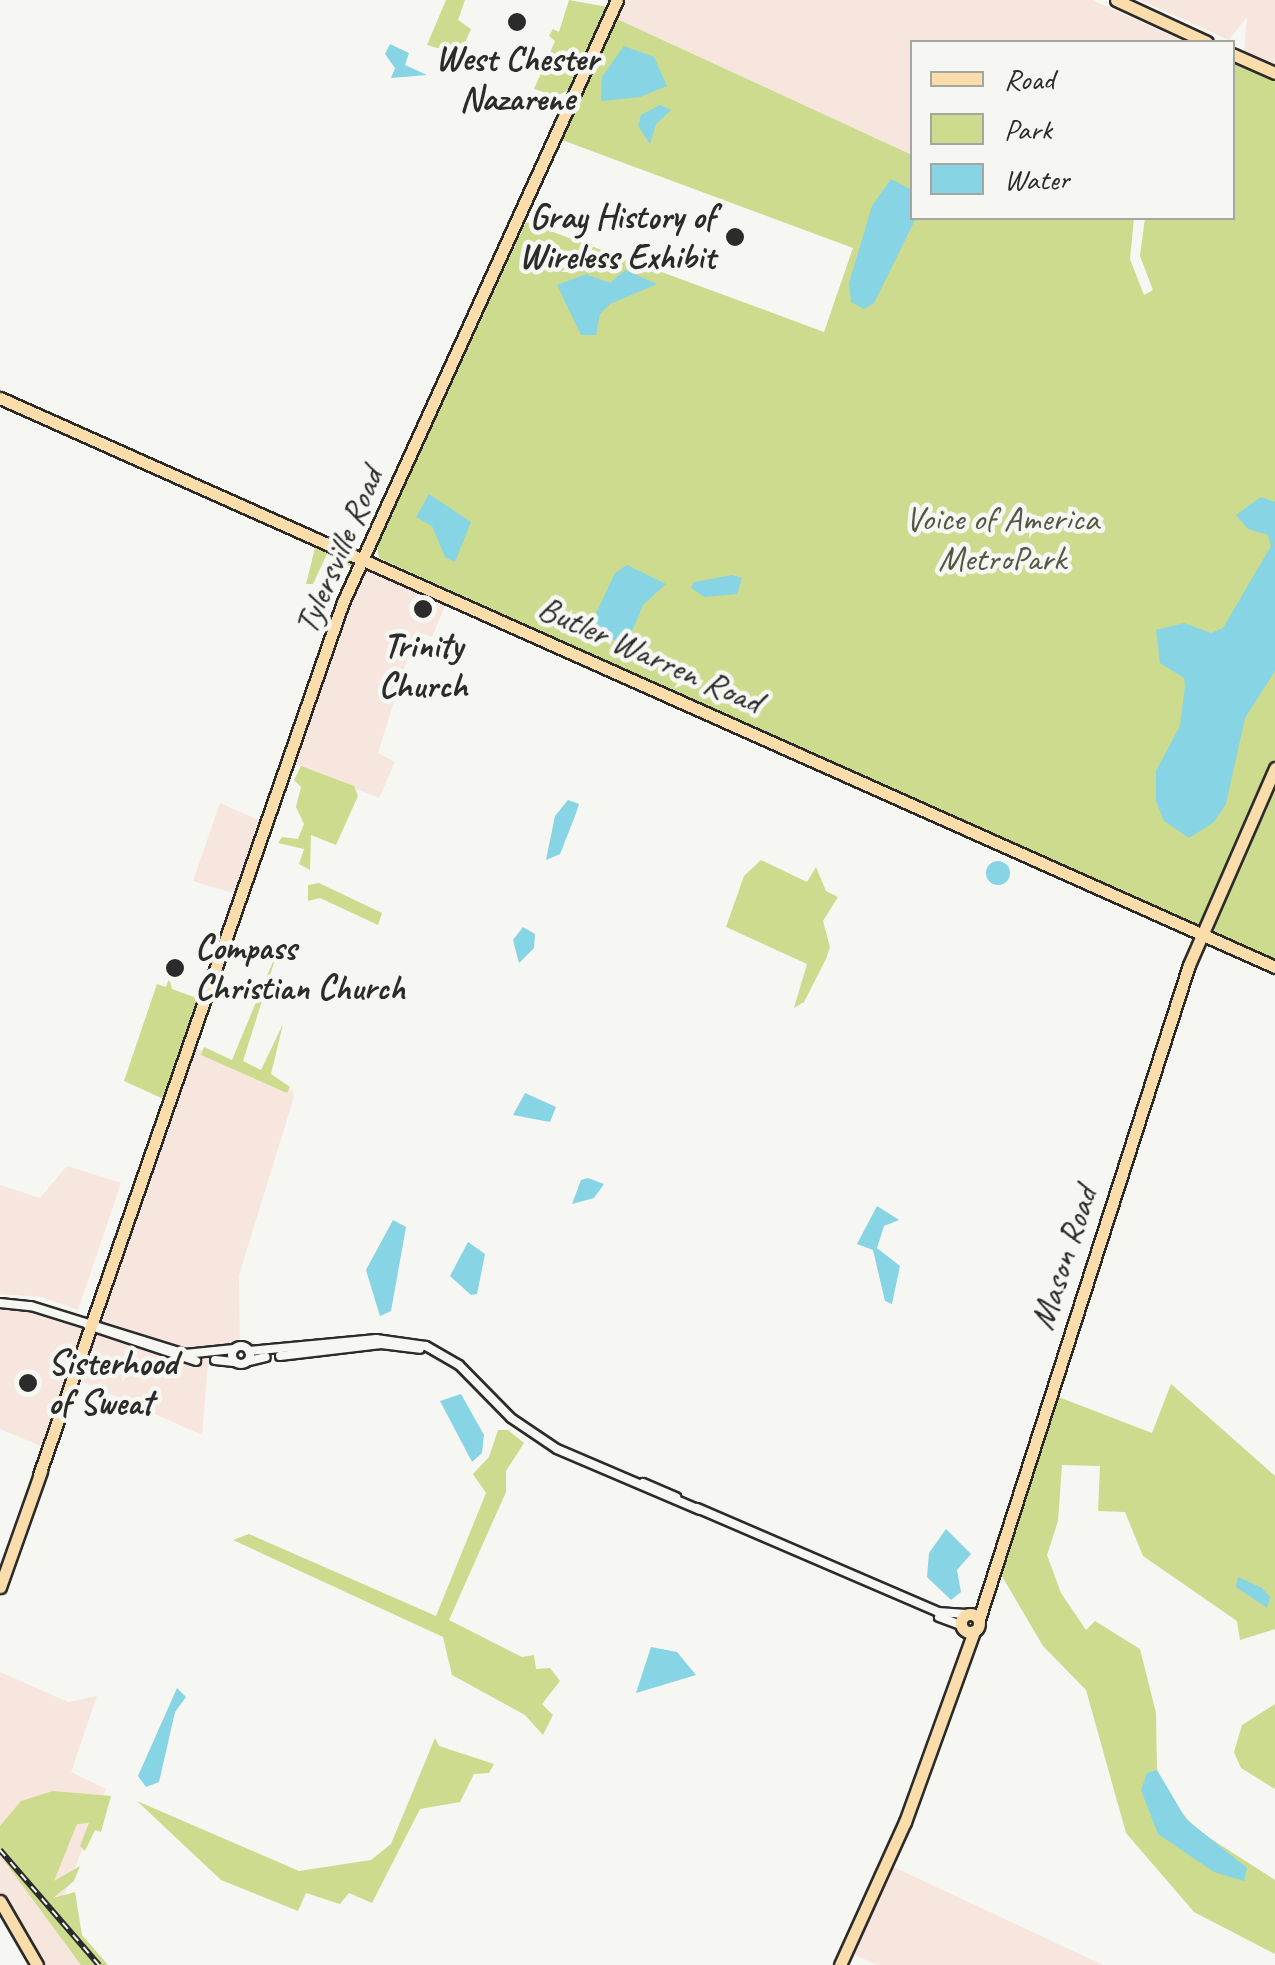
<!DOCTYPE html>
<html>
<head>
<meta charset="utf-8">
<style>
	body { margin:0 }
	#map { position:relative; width:1275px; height:1965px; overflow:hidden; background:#f6f6f2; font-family:Caveat,sans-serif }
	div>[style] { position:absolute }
	.built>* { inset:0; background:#f7e6de }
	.green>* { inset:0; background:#ccdb8e }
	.water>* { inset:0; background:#86d4e4 }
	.round { border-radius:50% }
	.roads { filter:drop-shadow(2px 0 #2b2b2b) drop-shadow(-2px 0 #2b2b2b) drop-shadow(0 2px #2b2b2b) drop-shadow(0 -2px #2b2b2b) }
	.minor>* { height:8px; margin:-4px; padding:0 4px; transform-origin:4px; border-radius:4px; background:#f6f6f2 }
	.minor>.ring { margin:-4px; padding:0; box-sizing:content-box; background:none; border:8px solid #f6f6f2; border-radius:50% }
	.major>* { height:11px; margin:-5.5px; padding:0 5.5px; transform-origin:5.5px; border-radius:5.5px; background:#fbddab }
	.major>.ring { margin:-5.5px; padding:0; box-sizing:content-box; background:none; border:11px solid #fbddab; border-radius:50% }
	.rail>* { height:6px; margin-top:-3px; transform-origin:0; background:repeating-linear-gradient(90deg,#f6f6f2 0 8px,#2b2b2b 0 16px); box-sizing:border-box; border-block:2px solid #2b2b2b }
	.dots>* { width:28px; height:28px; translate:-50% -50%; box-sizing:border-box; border:5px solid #f6f6f2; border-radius:50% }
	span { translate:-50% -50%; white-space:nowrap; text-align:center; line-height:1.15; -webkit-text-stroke:9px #f6f6f2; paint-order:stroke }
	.poi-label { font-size:35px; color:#2b2b2b; font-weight:700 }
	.right { translate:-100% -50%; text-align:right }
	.left { translate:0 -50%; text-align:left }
	.park-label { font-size:35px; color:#535744 }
	.street-label { font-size:35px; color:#2b2b2b }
	.legend { position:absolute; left:910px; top:40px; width:325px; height:180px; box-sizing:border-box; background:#f6f6f2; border:2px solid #a5a5a2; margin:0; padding:12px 18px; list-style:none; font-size:30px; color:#2b2b2b }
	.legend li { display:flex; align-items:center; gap:20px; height:50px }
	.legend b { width:50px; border:2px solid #a5a5a2 }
</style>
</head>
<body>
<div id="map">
	<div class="built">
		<div style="clip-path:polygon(626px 0,1092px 0,1185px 42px,912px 42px,912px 155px,617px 19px)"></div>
		<div style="clip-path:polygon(1140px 0,1275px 0,1275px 66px,1244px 52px,1247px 17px,1229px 40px)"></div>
		<div style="clip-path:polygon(363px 558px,449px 596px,432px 637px,416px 631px,378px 753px,395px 762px,379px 798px,286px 761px)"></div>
		<div style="clip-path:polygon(220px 803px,265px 823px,239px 895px,193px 881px)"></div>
		<div style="clip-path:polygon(187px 1044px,293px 1091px,294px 1097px,239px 1275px,240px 1362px,208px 1364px,202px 1435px,76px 1379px)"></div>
		<div style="clip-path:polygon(67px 1166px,121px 1183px,78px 1310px,42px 1297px,0 1294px,0 1185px,40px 1198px)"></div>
		<div style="clip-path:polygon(0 1303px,92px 1327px,48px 1449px,0 1429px)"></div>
		<div style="clip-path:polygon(0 1672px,68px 1702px,97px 1696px,71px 1772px,106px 1789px,58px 1911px,0 1844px)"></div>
		<div style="clip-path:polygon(0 1854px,76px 1949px,81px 1965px,37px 1965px,0 1910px)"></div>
		<div style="clip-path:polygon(887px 1864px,1103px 1965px,877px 1965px,847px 1951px)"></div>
	</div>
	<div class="green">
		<div style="clip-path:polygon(446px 0,465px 0,458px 20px,471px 29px,463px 47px,474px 53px,472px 58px,427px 45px)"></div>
		<div style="clip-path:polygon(569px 0,613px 8px,578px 86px,556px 96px,534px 89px,555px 41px,549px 36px,553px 29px,559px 32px)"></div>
		<div style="clip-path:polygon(617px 19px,912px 155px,912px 218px,1134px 218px,1130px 259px,1144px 295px,1153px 290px,1140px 256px,1145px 218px,1232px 218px,1233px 62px,1275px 81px,1275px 760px,1200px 929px,379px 558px,377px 547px,526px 222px,824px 332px,853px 248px,562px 140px)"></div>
		<div style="clip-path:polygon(248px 515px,363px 558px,352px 582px,352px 567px,327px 554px,313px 584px,306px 584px,315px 548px)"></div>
		<div style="clip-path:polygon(301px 766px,354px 786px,358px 796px,336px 845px,311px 835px,310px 870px,299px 864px,304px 849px,278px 843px,282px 837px,298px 839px,304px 824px,296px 807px,301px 787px,294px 780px)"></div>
		<div style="clip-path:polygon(1275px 783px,1275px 960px,1215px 932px,1212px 923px)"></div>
		<div style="clip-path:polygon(761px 860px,807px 882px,816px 867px,826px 891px,838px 897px,823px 921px,830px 947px,826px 959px,804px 1002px,794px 1008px,807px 964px,726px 927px,744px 876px)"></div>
		<div style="clip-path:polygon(319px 883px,382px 913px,378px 925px,320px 898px,308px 901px,308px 885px)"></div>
		<div style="clip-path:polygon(279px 947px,243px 1061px,261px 1070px,283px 1024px,271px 1074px,290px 1087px,287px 1093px,201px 1055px,204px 1047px,232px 1060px)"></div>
		<div style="clip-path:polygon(169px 978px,172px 989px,202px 1000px,168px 1101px,124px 1081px,157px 984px,166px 987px)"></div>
		<div style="clip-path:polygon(1171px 1384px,1275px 1476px,1275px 1629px,1240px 1640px,1237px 1621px,1143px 1556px,1125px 1512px,1098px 1511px,1100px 1466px,1062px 1465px,1058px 1521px,1047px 1555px,1061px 1593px,1086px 1630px,1095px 1621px,1140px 1649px,1156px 1713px,1157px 1770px,1171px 1800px,1197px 1830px,1275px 1880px,1275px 1954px,1194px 1912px,1126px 1833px,1086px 1690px,1043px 1646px,993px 1561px,1048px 1393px,1152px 1433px)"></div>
		<div style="clip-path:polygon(498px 1430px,508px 1430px,524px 1443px,506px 1471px,506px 1492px,449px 1620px,522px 1657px,534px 1655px,536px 1669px,550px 1668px,560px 1681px,542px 1704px,553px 1715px,543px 1735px,525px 1715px,452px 1675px,443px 1637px,233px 1540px,249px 1534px,436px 1616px,486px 1493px,473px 1474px,489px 1457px)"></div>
		<div style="clip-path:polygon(1275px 1704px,1275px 1789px,1241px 1768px,1234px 1752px,1242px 1725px)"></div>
		<div style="clip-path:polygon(435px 1738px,439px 1746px,494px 1764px,489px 1773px,474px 1774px,460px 1802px,420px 1809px,372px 1903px,349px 1893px,340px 1904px,306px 1893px,298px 1911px,221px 1880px,137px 1801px,299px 1871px,371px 1860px,391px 1844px)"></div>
		<div style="clip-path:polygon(53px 1791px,111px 1796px,101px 1832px,95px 1830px,85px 1851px,80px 1846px,89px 1823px,77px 1824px,54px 1881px,80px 1866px,74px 1881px,53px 1898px,75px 1892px,82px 1935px,108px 1965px,81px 1965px,0 1855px,0 1826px,21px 1801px)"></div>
	</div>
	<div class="water">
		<div style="clip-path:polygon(390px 44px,409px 53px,405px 65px,427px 75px,391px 78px,395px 68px,385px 54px)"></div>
		<div style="clip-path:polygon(624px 46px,654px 57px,667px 86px,640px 97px,601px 101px,602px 77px)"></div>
		<div style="clip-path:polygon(660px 105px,671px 110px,656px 124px,650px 144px,638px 126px,641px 115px)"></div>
		<div style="clip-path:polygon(891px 179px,912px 190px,916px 218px,874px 303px,864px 309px,851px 302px,849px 283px,872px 206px)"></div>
		<div style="clip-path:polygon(625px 270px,657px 284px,610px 304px,600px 314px,596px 335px,581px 335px,557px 285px,586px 274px,610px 283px)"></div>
		<div style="clip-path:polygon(429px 494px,471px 522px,455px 562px,445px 557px,432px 526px,416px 517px)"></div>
		<div style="clip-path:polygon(1261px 497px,1275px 502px,1275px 671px,1245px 718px,1226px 804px,1214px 822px,1189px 838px,1164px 821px,1156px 801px,1156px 771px,1180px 726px,1185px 686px,1184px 678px,1160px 663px,1156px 630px,1184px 623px,1211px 633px,1223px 628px,1271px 546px,1268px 535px,1248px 529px,1236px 515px)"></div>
		<div style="clip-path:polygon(627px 565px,666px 584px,643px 605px,625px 648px,591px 624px,615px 573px)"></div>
		<div style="clip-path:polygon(732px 575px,742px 578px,737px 594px,705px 597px,691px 588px,694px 582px)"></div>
		<div style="clip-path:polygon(568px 800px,579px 804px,575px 816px,560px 854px,546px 860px,555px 816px)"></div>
		<div class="round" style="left:986px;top:861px;width:24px;height:24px"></div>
		<div style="clip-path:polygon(523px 927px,535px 934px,534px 948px,519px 963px,513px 940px)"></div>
		<div style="clip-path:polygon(525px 1093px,556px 1107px,550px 1122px,513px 1115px)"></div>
		<div style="clip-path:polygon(588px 1178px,604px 1184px,594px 1198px,572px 1204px,581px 1180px)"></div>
		<div style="clip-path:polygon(877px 1206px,899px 1220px,884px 1226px,877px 1248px,900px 1266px,892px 1304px,885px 1301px,873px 1250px,857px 1244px)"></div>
		<div style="clip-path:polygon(393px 1220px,406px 1227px,391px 1311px,380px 1316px,366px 1270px)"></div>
		<div style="clip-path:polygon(468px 1242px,485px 1254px,477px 1294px,471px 1295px,450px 1276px)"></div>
		<div style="clip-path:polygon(461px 1394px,484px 1435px,482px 1453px,472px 1462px,440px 1401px)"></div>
		<div style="clip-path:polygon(946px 1529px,971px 1554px,957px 1570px,961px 1592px,951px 1600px,927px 1577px,929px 1553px)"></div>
		<div style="clip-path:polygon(1238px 1577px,1262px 1588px,1270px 1597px,1267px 1608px,1236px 1587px)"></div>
		<div style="clip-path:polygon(651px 1647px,677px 1652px,696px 1675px,636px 1693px)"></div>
		<div style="clip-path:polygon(177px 1688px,186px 1697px,175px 1712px,159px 1782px,146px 1787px,138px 1776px)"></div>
		<div style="clip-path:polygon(1157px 1770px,1186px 1819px,1247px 1868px,1244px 1881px,1214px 1872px,1158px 1834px,1141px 1790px,1147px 1773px)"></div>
	</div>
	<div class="roads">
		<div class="minor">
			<div style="left:0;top:1303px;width:31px;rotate:6deg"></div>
			<div style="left:31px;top:1306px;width:161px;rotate:17.3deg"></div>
			<div style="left:185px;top:1354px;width:49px;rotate:-5.8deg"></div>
			<div style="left:88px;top:1325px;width:114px;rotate:18.4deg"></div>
			<div class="ring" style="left:232px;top:1346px;width:10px;height:10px"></div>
			<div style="left:249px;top:1351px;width:128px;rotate:-5.4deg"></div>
			<div style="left:376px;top:1339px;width:50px;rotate:8deg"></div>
			<div style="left:426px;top:1346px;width:38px;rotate:30deg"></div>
			<div style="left:459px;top:1365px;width:74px;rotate:45.5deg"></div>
			<div style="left:511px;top:1418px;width:55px;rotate:34deg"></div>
			<div style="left:557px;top:1449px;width:155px;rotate:23.1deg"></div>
			<div style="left:280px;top:1356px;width:102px;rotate:-6.8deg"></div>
			<div style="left:381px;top:1344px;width:39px;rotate:7deg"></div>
			<div style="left:215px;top:1360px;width:19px;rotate:6deg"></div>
			<div style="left:249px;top:1361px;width:17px;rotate:-13deg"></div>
			<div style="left:643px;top:1483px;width:36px;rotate:23deg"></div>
			<div style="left:697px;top:1508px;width:262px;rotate:23.3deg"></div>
			<div style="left:938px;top:1612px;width:28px;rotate:4deg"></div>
			<div style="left:939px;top:1617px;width:23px;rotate:20deg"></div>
		</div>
		<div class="major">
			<div style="left:1116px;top:0;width:100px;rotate:24.8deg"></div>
			<div style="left:1232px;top:54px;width:47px;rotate:23.8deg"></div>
			<div style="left:0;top:398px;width:1396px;rotate:24.05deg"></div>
			<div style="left:39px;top:1475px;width:924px;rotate:-70.8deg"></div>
			<div style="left:343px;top:602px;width:661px;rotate:-65.53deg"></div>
			<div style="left:0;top:1587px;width:123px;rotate:-70.5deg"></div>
			<div class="ring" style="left:961px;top:1614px;width:7px;height:7px"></div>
			<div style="left:979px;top:1619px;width:687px;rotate:-72.2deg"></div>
			<div style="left:1189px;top:965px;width:215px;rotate:-66.4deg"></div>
			<div style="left:0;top:1901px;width:74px;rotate:60deg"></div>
			<div style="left:840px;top:1965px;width:157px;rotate:-65.6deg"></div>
			<div style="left:905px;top:1822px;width:203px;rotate:-70.1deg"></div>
		</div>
	</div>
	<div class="rail">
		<div style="left:0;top:1850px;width:152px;rotate:49.3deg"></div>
	</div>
	<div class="dots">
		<div style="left:517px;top:22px;background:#2b2b2b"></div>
		<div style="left:735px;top:237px;background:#2b2b2b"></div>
		<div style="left:423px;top:609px;background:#2b2b2b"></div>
		<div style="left:175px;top:968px;background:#2b2b2b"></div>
		<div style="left:28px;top:1383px;background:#2b2b2b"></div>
	</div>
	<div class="poi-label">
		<span style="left:517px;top:79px">West Chester<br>Nazarene</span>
		<span class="right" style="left:715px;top:237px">Gray History of<br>Wireless Exhibit</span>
		<span style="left:423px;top:666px">Trinity<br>Church</span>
		<span class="left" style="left:195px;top:968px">Compass<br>Christian Church</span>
		<span class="left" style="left:48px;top:1383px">Sisterhood<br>of Sweat</span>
	</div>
	<div class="park-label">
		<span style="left:1002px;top:539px">Voice of America<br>MetroPark</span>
	</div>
	<div class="street-label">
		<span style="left:339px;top:551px;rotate:-67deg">Tylersville Road</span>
		<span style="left:650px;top:655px;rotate:24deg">Butler Warren Road</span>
		<span style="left:1064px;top:1258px;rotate:-72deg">Mason Road</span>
	</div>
	<ul class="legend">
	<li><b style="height:12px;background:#fbddab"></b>Road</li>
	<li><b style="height:28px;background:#ccdb8e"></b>Park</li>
	<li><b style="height:28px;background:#86d4e4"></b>Water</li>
	</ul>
</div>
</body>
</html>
